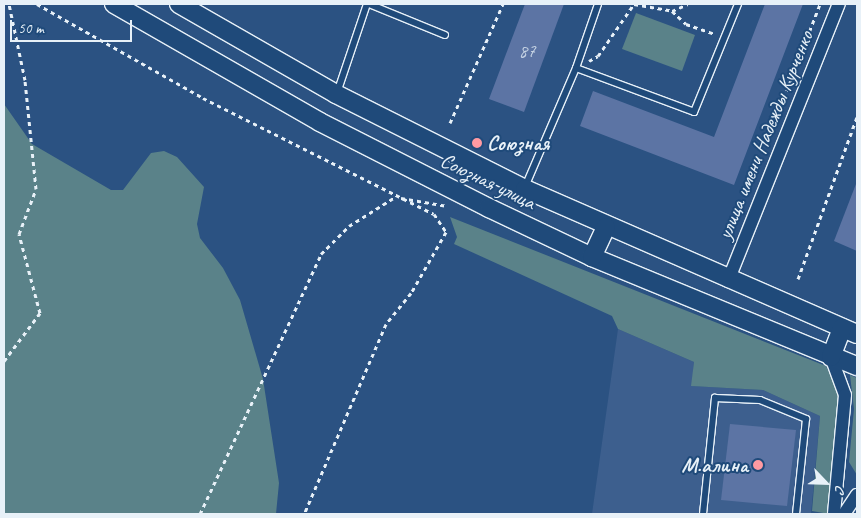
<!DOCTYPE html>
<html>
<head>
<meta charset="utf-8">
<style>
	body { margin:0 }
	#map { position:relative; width:861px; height:518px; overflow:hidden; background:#2b5282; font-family:Caveat,sans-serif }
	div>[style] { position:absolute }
	.built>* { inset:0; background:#3d5f8e }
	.green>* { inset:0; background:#5a8289 }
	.building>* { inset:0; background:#5c74a4 }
	.path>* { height:3px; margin-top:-1.5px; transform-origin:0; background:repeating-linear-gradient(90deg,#e8f1f8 0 4px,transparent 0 8px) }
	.roads { filter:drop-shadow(1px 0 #e8f1f8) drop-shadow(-1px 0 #e8f1f8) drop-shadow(0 1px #e8f1f8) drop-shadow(0 -1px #e8f1f8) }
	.service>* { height:6px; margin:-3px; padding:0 3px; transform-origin:3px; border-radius:3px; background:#1f4a7a }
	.minor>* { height:12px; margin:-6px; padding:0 6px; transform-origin:6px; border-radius:6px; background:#1f4a7a }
	.secondary>* { height:18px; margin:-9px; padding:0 9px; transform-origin:9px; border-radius:9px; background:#1f4a7a }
	.dots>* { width:14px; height:14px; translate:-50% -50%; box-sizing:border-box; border:2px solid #1f4a7a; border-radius:50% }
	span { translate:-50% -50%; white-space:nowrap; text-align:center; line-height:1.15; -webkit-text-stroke:4px #1f4a7a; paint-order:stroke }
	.number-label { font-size:19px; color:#c5d2e3 }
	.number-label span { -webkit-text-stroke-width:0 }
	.street-label { font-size:21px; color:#e8f1f8 }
	.poi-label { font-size:21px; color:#e8f1f8; font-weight:700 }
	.left { translate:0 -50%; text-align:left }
	.right { translate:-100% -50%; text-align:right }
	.frame { position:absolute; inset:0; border:5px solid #e8f1f8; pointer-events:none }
	.north { position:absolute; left:801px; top:458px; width:50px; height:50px; -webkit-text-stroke:4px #1f4a7a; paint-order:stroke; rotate:114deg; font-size:14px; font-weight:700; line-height:20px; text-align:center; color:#e8f1f8 }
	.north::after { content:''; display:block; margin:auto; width:18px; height:22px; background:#e8f1f8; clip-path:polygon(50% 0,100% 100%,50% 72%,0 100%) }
	.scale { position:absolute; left:10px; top:20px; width:122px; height:22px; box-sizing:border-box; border:2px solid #e8f1f8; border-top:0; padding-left:6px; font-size:15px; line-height:18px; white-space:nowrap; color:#e8f1f8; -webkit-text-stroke:4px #1f4a7a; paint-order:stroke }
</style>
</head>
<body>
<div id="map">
	<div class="built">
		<div style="clip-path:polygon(618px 329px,694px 362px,692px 386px,763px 390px,820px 416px,811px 514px,592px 514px)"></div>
	</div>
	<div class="green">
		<div style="clip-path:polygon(636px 13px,695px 35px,682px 71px,622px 49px)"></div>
		<div style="clip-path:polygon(4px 104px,32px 144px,111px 190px,123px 190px,151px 153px,164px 151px,177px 157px,204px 187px,197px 224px,200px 238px,223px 268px,240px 300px,263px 379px,279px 483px,276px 514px,4px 514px)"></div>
		<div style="clip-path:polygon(450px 217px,826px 366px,842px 397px,829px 514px,812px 511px,820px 416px,763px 390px,691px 386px,694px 362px,618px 329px,612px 316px,454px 244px,457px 237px)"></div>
		<div style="clip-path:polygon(850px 375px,857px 378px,857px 475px,849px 462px,854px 409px)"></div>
	</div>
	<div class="building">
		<div style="clip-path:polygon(525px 4px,564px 4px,524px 112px,489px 99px)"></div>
		<div style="clip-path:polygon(765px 4px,803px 4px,734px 185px,580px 126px,593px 91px,714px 137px)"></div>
		<div style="clip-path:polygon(856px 184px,857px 184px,857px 251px,834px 241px)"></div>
		<div style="clip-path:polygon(730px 424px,796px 430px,787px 506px,721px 500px)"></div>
	</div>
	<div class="path">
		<div style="left:37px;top:4px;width:191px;rotate:29.5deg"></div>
		<div style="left:203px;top:98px;width:258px;rotate:26.7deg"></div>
		<div style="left:434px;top:214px;width:22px;rotate:56deg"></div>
		<div style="left:446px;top:232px;width:70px;rotate:119.8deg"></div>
		<div style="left:411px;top:293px;width:40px;rotate:129deg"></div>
		<div style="left:386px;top:324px;width:207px;rotate:113.3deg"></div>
		<div style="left:672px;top:11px;width:19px;rotate:43deg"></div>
		<div style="left:686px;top:24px;width:31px;rotate:19deg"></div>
		<div style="left:589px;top:61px;width:10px;rotate:-29deg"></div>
		<div style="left:598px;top:56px;width:63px;rotate:-55.3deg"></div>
		<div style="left:634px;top:4px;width:39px;rotate:10deg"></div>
		<div style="left:672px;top:11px;width:17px;rotate:-24deg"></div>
		<div style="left:781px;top:106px;width:109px;rotate:-69.1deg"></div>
		<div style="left:450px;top:123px;width:130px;rotate:-66deg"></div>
		<div style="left:401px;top:198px;width:47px;rotate:9.9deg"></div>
		<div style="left:798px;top:279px;width:172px;rotate:-70deg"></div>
		<div style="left:4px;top:361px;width:60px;rotate:-53.1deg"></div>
		<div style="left:40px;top:313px;width:82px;rotate:-104.9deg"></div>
		<div style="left:19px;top:234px;width:48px;rotate:-69.3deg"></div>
		<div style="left:36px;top:189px;width:110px;rotate:-95.8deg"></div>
		<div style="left:25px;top:80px;width:78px;rotate:-101.9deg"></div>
		<div style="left:200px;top:514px;width:287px;rotate:-65deg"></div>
		<div style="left:321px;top:254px;width:40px;rotate:-45deg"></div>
		<div style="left:349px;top:226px;width:54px;rotate:-32.2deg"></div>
	</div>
	<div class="roads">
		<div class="service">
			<div style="left:369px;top:4px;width:82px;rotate:22.2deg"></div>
			<div style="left:576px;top:68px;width:68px;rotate:-71deg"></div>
			<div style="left:337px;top:93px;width:94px;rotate:-71.4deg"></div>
			<div style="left:525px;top:187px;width:129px;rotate:-66.8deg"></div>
			<div style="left:576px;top:68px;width:126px;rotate:20.4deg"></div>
			<div style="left:694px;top:112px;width:117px;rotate:-67.8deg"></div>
			<div style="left:703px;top:514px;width:117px;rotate:-84.1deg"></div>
			<div style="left:715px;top:398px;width:45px;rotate:2.5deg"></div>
			<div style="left:760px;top:400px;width:50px;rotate:22.4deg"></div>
			<div style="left:806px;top:419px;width:96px;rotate:96deg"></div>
		</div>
		<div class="minor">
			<div style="left:728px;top:281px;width:298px;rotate:-68.2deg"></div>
			<div style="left:831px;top:357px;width:40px;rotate:69.8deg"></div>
			<div style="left:845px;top:395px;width:120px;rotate:95.3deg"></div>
			<div style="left:844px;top:514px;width:23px;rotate:-56deg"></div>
		</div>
		<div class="secondary">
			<div style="left:114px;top:4px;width:237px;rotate:29.8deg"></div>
			<div style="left:320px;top:122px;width:190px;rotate:27deg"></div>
			<div style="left:489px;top:208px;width:114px;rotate:25.4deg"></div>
			<div style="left:592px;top:257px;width:287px;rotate:22.4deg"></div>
			<div style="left:179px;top:4px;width:181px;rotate:29.8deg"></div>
			<div style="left:336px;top:94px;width:212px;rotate:26.7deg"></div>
			<div style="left:525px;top:189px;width:362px;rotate:23.6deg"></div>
			<div style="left:592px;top:257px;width:33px;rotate:-65deg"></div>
			<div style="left:831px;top:357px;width:31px;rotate:-69deg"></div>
		</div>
	</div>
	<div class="dots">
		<div style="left:477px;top:143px;background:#ff9aa2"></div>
		<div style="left:758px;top:465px;background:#ff9aa2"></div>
	</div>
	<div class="number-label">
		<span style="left:527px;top:52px">87</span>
	</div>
	<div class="street-label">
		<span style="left:765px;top:135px;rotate:-68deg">улица имени Надежды Курченко</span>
		<span style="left:488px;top:181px;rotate:26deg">Союзная улица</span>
	</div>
	<div class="poi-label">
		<span class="left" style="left:487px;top:143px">Союзная</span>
		<span class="right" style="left:748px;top:465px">М.алина</span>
	</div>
	<div class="frame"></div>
	<div class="north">С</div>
	<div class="scale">50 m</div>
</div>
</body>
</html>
